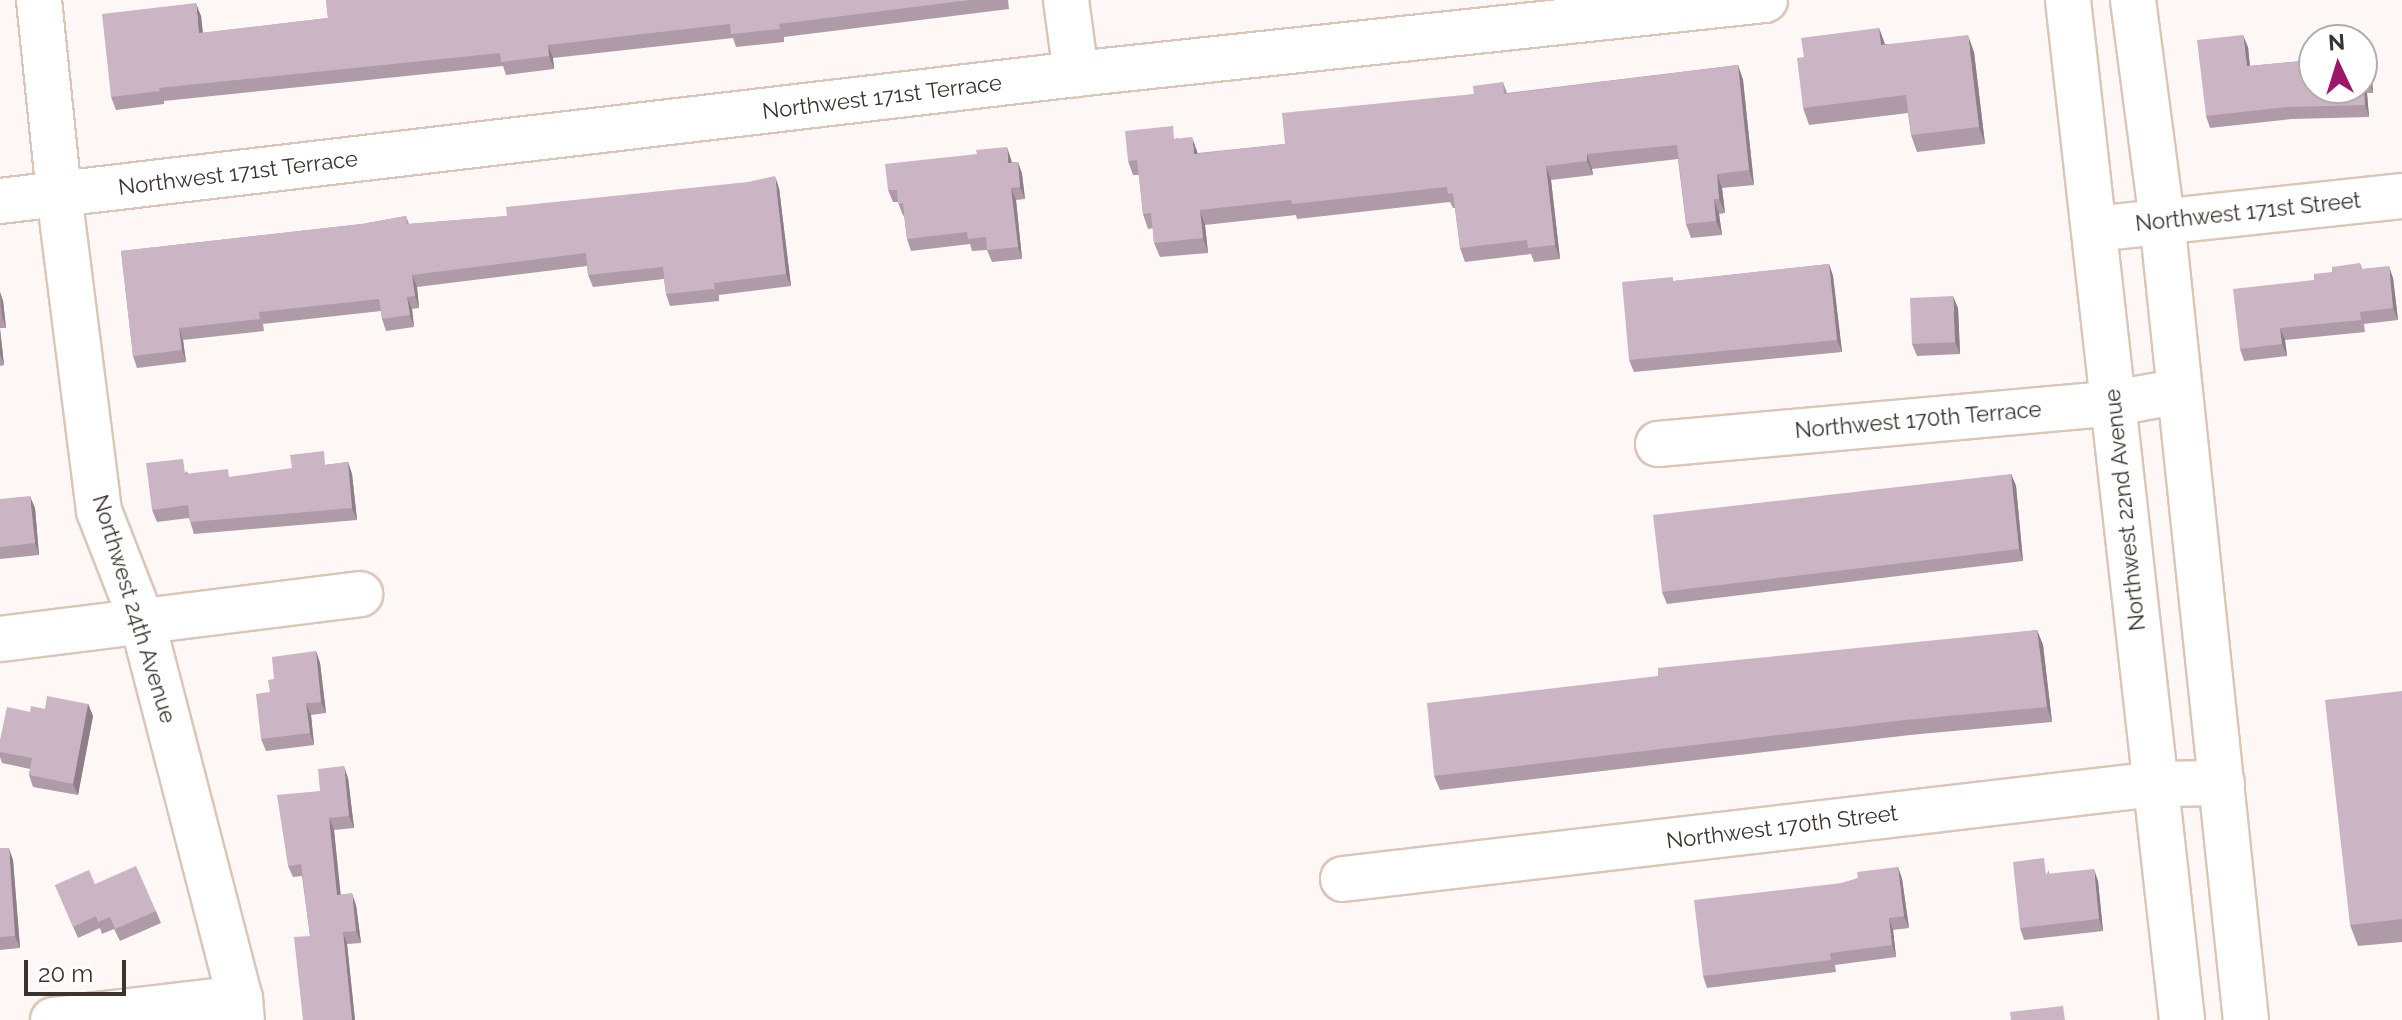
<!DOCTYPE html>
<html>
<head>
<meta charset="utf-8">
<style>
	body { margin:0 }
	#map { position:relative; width:2402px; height:1020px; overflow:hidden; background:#fdf8f5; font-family:Raleway,sans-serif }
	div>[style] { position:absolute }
	.roads { filter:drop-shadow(2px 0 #dcc5b6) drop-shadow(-2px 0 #dcc5b6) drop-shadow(0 2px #dcc5b6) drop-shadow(0 -2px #dcc5b6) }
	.minor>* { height:44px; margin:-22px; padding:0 22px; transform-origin:22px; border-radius:22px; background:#fff }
	.major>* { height:44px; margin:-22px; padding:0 22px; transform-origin:22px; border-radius:22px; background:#fff }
	.wall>* { inset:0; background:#af9ba8 }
	.shaded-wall>* { inset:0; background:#8e7e88 }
	.building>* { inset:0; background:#cbb4c3 }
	span { translate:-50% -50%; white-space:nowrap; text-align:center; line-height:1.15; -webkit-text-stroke:7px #fff; paint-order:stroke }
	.street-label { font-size:22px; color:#3c332d }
	.north { position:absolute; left:2298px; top:24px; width:80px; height:80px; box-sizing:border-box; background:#fff; border:2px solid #b1adab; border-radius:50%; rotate:356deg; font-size:22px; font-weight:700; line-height:32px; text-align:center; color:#3c332d }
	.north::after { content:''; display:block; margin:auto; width:28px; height:36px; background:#9d1768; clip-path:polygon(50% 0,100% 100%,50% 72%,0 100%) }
	.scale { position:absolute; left:24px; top:960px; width:102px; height:36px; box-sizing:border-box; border:4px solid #3c332d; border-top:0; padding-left:10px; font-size:24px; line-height:28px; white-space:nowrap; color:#3c332d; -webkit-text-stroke:6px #fff; paint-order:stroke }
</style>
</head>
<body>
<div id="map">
	<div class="roads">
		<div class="minor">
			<div style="left:39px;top:0;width:195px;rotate:84.1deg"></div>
			<div style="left:59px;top:194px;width:320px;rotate:82.8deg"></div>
			<div style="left:99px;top:511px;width:121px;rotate:68.7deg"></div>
			<div style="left:143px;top:624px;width:386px;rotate:75.5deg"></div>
			<div style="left:240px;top:998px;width:22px;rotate:85deg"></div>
			<div style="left:1066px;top:0;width:75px;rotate:82.3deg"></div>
			<div style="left:0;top:201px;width:1083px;rotate:-6.73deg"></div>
			<div style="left:1076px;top:74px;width:693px;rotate:-6.13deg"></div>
			<div style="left:2094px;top:229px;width:310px;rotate:-6.1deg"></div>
			<div style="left:1658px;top:444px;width:457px;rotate:-5.1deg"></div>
			<div style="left:2113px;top:403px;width:65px;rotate:-9.8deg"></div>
			<div style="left:0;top:639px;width:363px;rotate:-7.1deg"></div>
			<div style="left:1343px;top:879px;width:818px;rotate:-6.67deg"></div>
			<div style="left:2155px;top:784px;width:67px;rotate:-0.9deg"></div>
			<div style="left:53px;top:1020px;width:188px;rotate:-6.7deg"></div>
		</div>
		<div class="major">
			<div style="left:2068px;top:0;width:1026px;rotate:83.62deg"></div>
			<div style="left:2133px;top:0;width:222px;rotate:82.5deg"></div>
			<div style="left:2162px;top:220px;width:804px;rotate:84.01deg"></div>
		</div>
	</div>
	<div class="wall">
		<div style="clip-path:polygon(326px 0,1008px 0,1009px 9px,784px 37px,784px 42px,736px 47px,733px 38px,553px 58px,554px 69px,506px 75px,503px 66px,164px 101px,164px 104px,116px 110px,111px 97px,201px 16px,203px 33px,328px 18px)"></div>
		<div style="clip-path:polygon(1879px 28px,1885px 44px,1974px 52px,1985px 144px,1917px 152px,1911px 135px,1908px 113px,1809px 125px,1803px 108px,1804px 57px)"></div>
		<div style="clip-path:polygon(2248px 47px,2250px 66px,2362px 55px,2371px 67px,2373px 93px,2367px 93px,2369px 117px,2292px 119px,2210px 128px,2206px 116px)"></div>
		<div style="clip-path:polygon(1738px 65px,1743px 80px,1754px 185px,1722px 188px,1725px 213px,1719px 214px,1722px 235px,1691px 238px,1686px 224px,1678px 159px,1592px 169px,1593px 175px,1551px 180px,1560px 259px,1534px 262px,1531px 254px,1465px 262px,1460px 248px,1455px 208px,1453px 208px,1450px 202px,1297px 219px,1296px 215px,1205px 225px,1208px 253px,1160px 257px,1154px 243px,1153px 228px,1148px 229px,1143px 214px,1139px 175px,1133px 175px,1128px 161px,1177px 138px,1198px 153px,1285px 144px,1474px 94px,1503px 82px,1507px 93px)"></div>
		<div style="clip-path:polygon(1011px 159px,1012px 162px,1018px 162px,1022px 174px,1025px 199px,1016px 200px,1022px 259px,992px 262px,987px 250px,972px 251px,970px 244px,911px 251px,907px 239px,904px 215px,903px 216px,898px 202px,893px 202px,888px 190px)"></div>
		<div style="clip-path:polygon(779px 188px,791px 286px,719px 295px,719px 301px,670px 306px,666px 294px,664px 279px,593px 287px,588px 275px,587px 266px,417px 287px,419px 308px,412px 309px,414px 327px,386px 331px,382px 319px,381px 311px,263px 324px,264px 331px,183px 340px,186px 362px,137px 368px,133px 356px,121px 251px,362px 224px,406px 216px,409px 224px,507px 216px)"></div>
		<div style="clip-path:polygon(2360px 263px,2362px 269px,2393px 278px,2398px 320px,2364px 324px,2365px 332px,2285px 340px,2287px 356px,2244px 361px,2240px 349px,2314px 280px,2332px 272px)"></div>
		<div style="clip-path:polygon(1829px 264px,1833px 276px,1842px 352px,1634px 372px,1629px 360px,1674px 281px)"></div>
		<div style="clip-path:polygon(0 292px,3px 301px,6px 328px,0 328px)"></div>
		<div style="clip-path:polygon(1958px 308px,1960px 354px,1917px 356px,1912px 344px)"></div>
		<div style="clip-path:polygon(0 329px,4px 365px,0 366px)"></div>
		<div style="clip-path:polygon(348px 462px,352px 474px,357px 520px,194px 534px,189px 518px,157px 522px,152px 510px,187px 471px,188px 474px,231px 477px)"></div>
		<div style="clip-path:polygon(2011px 474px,2016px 486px,2023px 561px,1667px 604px,1662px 592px)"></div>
		<div style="clip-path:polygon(0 499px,35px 508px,39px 555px,0 559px)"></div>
		<div style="clip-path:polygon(2037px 630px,2043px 645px,2052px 722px,1910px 735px,1440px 790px,1434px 776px,1658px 676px)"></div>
		<div style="clip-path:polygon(316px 651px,320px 663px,326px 713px,311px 715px,314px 745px,266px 751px,261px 739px,270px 692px,274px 679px)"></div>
		<div style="clip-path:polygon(2402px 691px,2402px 942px,2358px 946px,2350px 925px)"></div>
		<div style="clip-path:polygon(88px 704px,93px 716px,78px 795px,33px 787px,29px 775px,30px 769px,2px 763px,0 757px,0 740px,30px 712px)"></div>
		<div style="clip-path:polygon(348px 778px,354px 828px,334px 830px,340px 894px,356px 905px,361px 943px,347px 944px,355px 1020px,303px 1020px,310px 936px,302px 876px,293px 877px,288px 866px,320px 791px)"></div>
		<div style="clip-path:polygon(0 848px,13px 860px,20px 948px,0 950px)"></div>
		<div style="clip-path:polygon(1898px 867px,1902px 879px,1909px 928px,1893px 930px,1896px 957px,1835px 965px,1836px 972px,1707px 988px,1703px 976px,1842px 883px)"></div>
		<div style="clip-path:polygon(2049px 870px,2049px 874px,2098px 881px,2103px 931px,2024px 940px,2020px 928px)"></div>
		<div style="clip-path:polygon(95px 884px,156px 911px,161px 923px,120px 941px,114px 929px,102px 934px,100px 928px,78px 938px,55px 885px)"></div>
	</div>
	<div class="shaded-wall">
		<div style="clip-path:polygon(196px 3px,201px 16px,204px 46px,199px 33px)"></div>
		<div style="clip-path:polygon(1879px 28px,1885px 45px,1881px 45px)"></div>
		<div style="clip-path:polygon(1968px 35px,1974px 52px,1985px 144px,1979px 127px)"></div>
		<div style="clip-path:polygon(2243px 35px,2248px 47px,2251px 78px,2247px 66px)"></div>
		<div style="clip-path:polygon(548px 45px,553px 58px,554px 69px,549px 56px)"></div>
		<div style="clip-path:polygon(2366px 55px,2371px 67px,2373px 93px,2369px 81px)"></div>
		<div style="clip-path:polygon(1738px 65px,1743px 80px,1754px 185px,1749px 170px)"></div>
		<div style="clip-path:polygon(2363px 81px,2367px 93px,2369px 117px,2365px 105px)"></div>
		<div style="clip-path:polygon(1192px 137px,1197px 151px,1199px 168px,1194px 154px)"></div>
		<div style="clip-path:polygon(1007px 147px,1011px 159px,1013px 175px,1008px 163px)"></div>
		<div style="clip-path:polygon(1587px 154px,1592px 169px,1593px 175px,1587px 161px)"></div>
		<div style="clip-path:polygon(1018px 162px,1022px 174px,1025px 199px,1020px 187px)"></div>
		<div style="clip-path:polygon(1546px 166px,1551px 180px,1560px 259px,1555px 245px)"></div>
		<div style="clip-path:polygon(1717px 174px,1722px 188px,1725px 213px,1719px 199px)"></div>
		<div style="clip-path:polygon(775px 176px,779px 188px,791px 286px,786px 274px)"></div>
		<div style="clip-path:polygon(1011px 188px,1016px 200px,1022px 259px,1018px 247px)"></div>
		<div style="clip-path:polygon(1714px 199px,1719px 214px,1722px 235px,1716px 221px)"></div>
		<div style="clip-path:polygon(1200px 210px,1205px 225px,1208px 253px,1203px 238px)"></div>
		<div style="clip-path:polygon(1829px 264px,1833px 276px,1842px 352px,1837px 340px)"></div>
		<div style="clip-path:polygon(2389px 266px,2393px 278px,2398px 320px,2393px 308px)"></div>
		<div style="clip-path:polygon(412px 275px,417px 287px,419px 308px,415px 296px)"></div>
		<div style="clip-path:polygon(0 292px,3px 301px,6px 328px,2px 316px)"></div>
		<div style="clip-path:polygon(1953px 296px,1958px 308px,1960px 354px,1955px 342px)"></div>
		<div style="clip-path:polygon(407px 297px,412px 309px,414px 327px,410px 315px)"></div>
		<div style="clip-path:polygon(179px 328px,183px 340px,186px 362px,182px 350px)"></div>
		<div style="clip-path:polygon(2280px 328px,2285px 340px,2287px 356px,2282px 344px)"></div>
		<div style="clip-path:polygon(0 329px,4px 365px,0 354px)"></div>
		<div style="clip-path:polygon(348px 462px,352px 474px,357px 520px,352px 508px)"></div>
		<div style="clip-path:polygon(2011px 474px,2016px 486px,2023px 561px,2019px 549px)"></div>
		<div style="clip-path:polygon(30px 496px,35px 508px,39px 555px,35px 543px)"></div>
		<div style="clip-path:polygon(2037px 630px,2043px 645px,2052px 722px,2047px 707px)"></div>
		<div style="clip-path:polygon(316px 651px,320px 663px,326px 713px,321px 702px)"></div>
		<div style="clip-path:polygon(306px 703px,311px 715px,314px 745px,310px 733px)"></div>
		<div style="clip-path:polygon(88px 704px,93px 716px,78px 795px,73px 784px)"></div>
		<div style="clip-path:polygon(344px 766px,348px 778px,354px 828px,349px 816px)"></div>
		<div style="clip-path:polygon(329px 818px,334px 830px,342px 907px,337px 895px)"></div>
		<div style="clip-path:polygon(9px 848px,13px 860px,20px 948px,15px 936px)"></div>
		<div style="clip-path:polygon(1898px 867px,1902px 879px,1909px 928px,1904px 916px)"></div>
		<div style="clip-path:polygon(2094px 869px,2098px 881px,2103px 931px,2099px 919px)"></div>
		<div style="clip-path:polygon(352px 893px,356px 905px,361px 943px,356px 931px)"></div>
		<div style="clip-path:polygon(1889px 918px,1893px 930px,1896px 957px,1892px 945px)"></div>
		<div style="clip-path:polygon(343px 932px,347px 944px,355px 1020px,352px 1020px)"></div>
	</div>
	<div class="building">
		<div style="clip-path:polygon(326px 0,970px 0,779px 24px,780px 29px,731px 34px,730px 24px,548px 45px,549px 56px,501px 62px,500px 53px,159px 88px,160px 91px,111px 97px,102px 14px,196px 3px,199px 33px,328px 18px)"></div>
		<div style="clip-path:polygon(1879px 28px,1881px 45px,1968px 35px,1979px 127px,1911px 135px,1906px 95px,1803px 108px,1797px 58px,1804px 57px,1801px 38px)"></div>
		<div style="clip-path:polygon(2243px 35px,2247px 66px,2314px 60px,2314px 88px,2362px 88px,2362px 55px,2366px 55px,2369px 81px,2363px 81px,2365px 105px,2287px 107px,2206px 116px,2197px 40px)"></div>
		<div style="clip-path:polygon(1738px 65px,1749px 170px,1717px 174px,1719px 199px,1714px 199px,1716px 221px,1686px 224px,1677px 145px,1587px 154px,1587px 161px,1546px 166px,1555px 245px,1528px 248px,1527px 240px,1460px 248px,1453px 193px,1448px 194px,1447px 187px,1292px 204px,1291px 200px,1200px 210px,1203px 238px,1154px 243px,1151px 213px,1143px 214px,1137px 160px,1128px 161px,1125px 131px,1173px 126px,1174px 139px,1192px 137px,1194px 154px,1285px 144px,1282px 113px,1474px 94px,1473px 86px,1503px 82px,1504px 94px)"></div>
		<div style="clip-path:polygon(1007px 147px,1008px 163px,1018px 162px,1020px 187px,1011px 188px,1018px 247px,987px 250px,986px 237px,968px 239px,967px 232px,907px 239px,903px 203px,898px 204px,897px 190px,888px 190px,885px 164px,977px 154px,976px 150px)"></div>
		<div style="clip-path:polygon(775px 176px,786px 274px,714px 283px,715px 289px,666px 294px,663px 267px,588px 275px,586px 253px,412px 275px,415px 296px,407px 297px,410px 315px,382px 319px,379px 299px,259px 312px,260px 319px,179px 328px,182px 350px,133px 356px,121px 251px,362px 224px,406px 216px,407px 224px,507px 216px,506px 207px,748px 182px)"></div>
		<div style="clip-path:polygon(2360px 263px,2361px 269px,2389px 266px,2393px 308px,2360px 312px,2361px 320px,2280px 328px,2282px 344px,2240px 349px,2233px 289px,2314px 280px,2314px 274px,2332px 272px,2332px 267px)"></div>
		<div style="clip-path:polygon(1829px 264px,1837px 340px,1629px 360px,1622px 282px,1673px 277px,1673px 281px)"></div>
		<div style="clip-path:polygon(1953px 296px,1955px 342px,1912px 344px,1910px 298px)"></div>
		<div style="clip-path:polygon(324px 451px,325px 465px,348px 462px,352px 508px,190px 522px,188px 505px,152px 510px,146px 463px,183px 459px,185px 474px,228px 469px,229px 477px,292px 468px,290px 455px)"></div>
		<div style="clip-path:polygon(2011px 474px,2019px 549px,1662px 592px,1653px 515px)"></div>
		<div style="clip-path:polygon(30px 496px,35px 543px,0 547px,0 499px)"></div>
		<div style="clip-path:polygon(2037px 630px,2047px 707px,1905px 720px,1434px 776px,1427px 703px,1658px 676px,1658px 668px)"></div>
		<div style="clip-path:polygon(316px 651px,321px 702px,306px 703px,310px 733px,261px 739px,256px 694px,270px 692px,268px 680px,274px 679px,272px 657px)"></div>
		<div style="clip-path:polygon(2402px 691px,2402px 919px,2350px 925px,2325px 700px)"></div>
		<div style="clip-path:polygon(47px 696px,88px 704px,73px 784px,29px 775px,32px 758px,0 752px,0 740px,7px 707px,30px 712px,31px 706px,45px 709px)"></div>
		<div style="clip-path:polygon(344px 766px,349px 816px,329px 818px,337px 895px,352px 893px,356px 931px,343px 932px,352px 1020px,303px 1020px,294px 937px,310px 936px,301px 864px,288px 866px,277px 795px,320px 791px,318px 769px)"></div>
		<div style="clip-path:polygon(0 848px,9px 848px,15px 936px,0 937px)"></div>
		<div style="clip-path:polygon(2044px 858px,2046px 874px,2094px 869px,2099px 919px,2020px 928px,2013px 862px)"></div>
		<div style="clip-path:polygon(136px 866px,156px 911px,115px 929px,110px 917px,98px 922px,96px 916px,73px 927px,55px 885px,89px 870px,95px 884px)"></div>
		<div style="clip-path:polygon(1898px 867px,1904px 916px,1889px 918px,1892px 945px,1830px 953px,1831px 960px,1703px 976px,1694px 900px,1842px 883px,1858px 878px,1857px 872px)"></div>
		<div style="clip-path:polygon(2063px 1006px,2065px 1020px,2011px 1020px,2010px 1012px)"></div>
	</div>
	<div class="street-label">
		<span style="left:882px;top:97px;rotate:-7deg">Northwest 171st Terrace</span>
		<span style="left:238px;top:173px;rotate:-7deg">Northwest 171st Terrace</span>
		<span style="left:2248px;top:212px;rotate:-6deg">Northwest 171st Street</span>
		<span style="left:1918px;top:420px;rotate:-5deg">Northwest 170th Terrace</span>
		<span style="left:2125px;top:510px;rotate:-96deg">Northwest 22nd Avenue</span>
		<span style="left:134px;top:609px;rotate:73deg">Northwest 24th Avenue</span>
		<span style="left:1782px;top:827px;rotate:-7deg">Northwest 170th Street</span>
	</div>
	<div class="north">N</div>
	<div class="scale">20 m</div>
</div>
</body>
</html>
